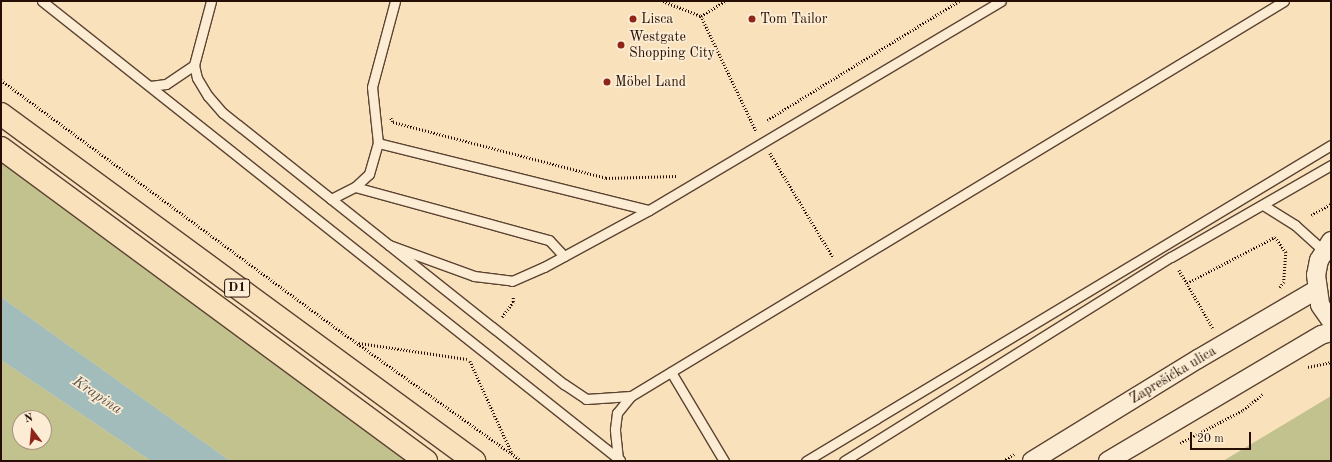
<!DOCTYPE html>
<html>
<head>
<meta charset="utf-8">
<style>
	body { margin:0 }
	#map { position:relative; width:1332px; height:462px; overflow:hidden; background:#f9e1bc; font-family:"Old Standard TT",serif }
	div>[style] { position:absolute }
	.green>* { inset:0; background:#c1c28e }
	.water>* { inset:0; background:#a2bbbb }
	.path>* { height:2.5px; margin-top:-1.25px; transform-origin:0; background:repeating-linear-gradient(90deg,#270e04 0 1px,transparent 0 3px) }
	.roads { filter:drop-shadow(1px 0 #5c4332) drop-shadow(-1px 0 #5c4332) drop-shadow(0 1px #5c4332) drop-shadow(0 -1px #5c4332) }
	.lane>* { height:9px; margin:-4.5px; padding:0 4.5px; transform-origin:4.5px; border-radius:4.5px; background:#fbecd3 }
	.street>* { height:18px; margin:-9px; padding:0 9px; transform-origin:9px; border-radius:9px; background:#fbecd3 }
	.primary>* { height:22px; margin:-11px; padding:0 11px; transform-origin:11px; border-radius:11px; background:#f9e1bc }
	.dots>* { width:11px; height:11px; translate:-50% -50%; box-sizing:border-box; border:2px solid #fbecd3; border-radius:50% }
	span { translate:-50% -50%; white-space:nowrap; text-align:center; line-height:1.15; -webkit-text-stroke:3.5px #fbecd3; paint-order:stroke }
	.shield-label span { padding:1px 3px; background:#fbecd3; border:1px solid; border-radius:3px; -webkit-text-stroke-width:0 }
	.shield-label { font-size:13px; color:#270e04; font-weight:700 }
	.poi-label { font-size:14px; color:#270e04 }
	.left { translate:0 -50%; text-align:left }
	.street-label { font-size:14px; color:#270e04 }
	.water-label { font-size:15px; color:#58534d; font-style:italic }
	.frame { position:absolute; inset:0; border:2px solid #270e04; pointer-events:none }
	.north { position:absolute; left:12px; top:410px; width:40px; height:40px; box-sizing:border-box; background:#fbecd3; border:1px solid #a69380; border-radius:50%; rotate:344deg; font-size:11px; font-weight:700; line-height:16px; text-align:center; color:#270e04 }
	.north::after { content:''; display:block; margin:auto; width:14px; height:18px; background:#8f2418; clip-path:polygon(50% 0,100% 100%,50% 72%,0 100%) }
	.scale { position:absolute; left:1190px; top:432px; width:61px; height:18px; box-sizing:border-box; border:2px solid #270e04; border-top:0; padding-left:5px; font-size:12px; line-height:14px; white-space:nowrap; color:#270e04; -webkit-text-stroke:3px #fbecd3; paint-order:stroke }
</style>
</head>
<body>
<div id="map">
	<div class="green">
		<div style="clip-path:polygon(1px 161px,286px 372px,408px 461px,230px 461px,1px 297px)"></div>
		<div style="clip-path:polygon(evenodd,1px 360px,148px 459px,151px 461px,1px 461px,1px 360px,20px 418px,44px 418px,44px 442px,20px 442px,20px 418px)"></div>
		<div style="clip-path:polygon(1331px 396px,1331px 461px,1223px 461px)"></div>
	</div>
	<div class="water">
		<div style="clip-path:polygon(1px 297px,177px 423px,230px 461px,151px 461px,1px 360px)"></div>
	</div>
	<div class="path">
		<div style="left:663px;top:1px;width:41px;rotate:21.5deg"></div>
		<div style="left:701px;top:16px;width:28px;rotate:-32deg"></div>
		<div style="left:701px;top:16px;width:127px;rotate:64.4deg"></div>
		<div style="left:1px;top:80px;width:425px;rotate:36.5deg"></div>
		<div style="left:343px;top:333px;width:220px;rotate:35.6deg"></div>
		<div style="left:391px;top:118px;width:4px;rotate:63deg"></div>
		<div style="left:393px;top:122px;width:220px;rotate:14.7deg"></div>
		<div style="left:606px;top:178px;width:71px;rotate:-1.6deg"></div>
		<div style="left:767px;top:120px;width:226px;rotate:-31.8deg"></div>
		<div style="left:770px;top:153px;width:122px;rotate:58.8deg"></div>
		<div style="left:1311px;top:215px;width:23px;rotate:-29deg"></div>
		<div style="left:1179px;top:270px;width:67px;rotate:59.6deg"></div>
		<div style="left:1187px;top:283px;width:99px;rotate:-27.6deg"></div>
		<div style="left:1275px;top:237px;width:19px;rotate:54deg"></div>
		<div style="left:1286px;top:252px;width:30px;rotate:94deg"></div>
		<div style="left:1284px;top:282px;width:7px;rotate:124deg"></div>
		<div style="left:502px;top:317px;width:19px;rotate:-54deg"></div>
		<div style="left:513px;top:302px;width:6px;rotate:-90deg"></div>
		<div style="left:359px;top:343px;width:109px;rotate:8.4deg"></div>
		<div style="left:470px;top:361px;width:101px;rotate:65.5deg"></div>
		<div style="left:1308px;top:367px;width:24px;rotate:-12deg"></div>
		<div style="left:1180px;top:443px;width:71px;rotate:-27.6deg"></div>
		<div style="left:1243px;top:410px;width:26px;rotate:-39deg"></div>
		<div style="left:1003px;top:461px;width:13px;rotate:-32deg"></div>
	</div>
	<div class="roads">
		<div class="lane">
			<div style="left:42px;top:1px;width:738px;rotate:38.45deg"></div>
			<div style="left:194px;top:65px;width:13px;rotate:77deg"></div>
			<div style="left:197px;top:78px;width:21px;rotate:59deg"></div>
			<div style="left:208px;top:96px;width:23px;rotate:49deg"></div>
			<div style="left:223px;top:113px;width:436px;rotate:38.5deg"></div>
			<div style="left:564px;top:384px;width:27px;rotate:34deg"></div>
			<div style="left:586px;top:399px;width:45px;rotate:-3.8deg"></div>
			<div style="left:150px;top:86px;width:16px;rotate:-7deg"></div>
			<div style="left:166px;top:84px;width:34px;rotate:-34deg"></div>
			<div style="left:194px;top:65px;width:66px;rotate:-75.1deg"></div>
			<div style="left:378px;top:143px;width:279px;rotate:13.9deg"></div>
			<div style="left:355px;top:187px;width:201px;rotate:15.3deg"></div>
			<div style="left:549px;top:240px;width:22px;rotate:47deg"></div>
			<div style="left:331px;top:199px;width:27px;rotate:-27deg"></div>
			<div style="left:355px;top:187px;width:19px;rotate:-43deg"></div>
			<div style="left:369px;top:174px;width:32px;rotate:-74deg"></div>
			<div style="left:378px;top:143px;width:56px;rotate:-96.1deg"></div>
			<div style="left:372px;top:87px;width:89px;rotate:-75deg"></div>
			<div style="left:1263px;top:205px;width:38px;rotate:32deg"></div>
			<div style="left:1295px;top:225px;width:39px;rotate:42deg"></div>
			<div style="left:389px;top:245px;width:90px;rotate:20deg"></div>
			<div style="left:474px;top:276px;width:38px;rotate:7deg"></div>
			<div style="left:512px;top:281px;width:35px;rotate:-24deg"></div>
			<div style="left:544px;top:267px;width:119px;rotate:-28.5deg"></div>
			<div style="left:649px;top:210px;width:409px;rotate:-30.7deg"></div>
			<div style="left:671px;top:372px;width:104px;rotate:59.2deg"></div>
			<div style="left:618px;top:459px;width:30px;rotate:-96deg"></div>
			<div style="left:615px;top:429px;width:16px;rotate:-83deg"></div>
			<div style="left:617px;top:413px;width:22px;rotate:-51deg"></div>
			<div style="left:631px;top:396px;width:763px;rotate:-31.17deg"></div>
			<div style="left:806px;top:461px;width:613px;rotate:-31.04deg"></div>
			<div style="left:844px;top:461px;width:385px;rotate:-32deg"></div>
			<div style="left:1171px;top:257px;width:185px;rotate:-29.9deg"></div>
		</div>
		<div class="street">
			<div style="left:1331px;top:241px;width:22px;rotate:122deg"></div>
			<div style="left:1319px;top:260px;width:15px;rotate:101deg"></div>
			<div style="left:1316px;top:275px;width:30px;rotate:82deg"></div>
			<div style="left:1320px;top:305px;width:19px;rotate:55deg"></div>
			<div style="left:1032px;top:461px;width:195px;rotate:-31.6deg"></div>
			<div style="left:1198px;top:359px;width:137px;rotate:-30.3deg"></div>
			<div style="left:1108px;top:461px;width:247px;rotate:-30.6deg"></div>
			<div style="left:1321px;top:335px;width:10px;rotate:-17deg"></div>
		</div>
		<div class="primary">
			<div style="left:1px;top:114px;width:587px;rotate:36.26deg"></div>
			<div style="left:1px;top:148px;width:528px;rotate:36.37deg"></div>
		</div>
	</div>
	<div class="dots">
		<div style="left:633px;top:19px;background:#8f2418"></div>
		<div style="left:752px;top:19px;background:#8f2418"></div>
		<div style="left:621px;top:45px;background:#8f2418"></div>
		<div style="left:607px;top:82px;background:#8f2418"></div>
	</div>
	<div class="shield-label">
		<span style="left:237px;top:288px">D1</span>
	</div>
	<div class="poi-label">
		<span class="left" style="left:641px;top:19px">Lisca</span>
		<span class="left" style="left:760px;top:19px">Tom Tailor</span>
		<span class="left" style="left:629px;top:45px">Westgate<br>Shopping City</span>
		<span class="left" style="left:615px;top:82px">Möbel Land</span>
	</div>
	<div class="street-label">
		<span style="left:1173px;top:375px;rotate:-31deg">Zaprešićka ulica</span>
	</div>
	<div class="water-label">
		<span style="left:97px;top:396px;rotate:34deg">Krapina</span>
	</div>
	<div class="frame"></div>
	<div class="north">N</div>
	<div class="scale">20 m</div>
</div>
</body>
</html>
